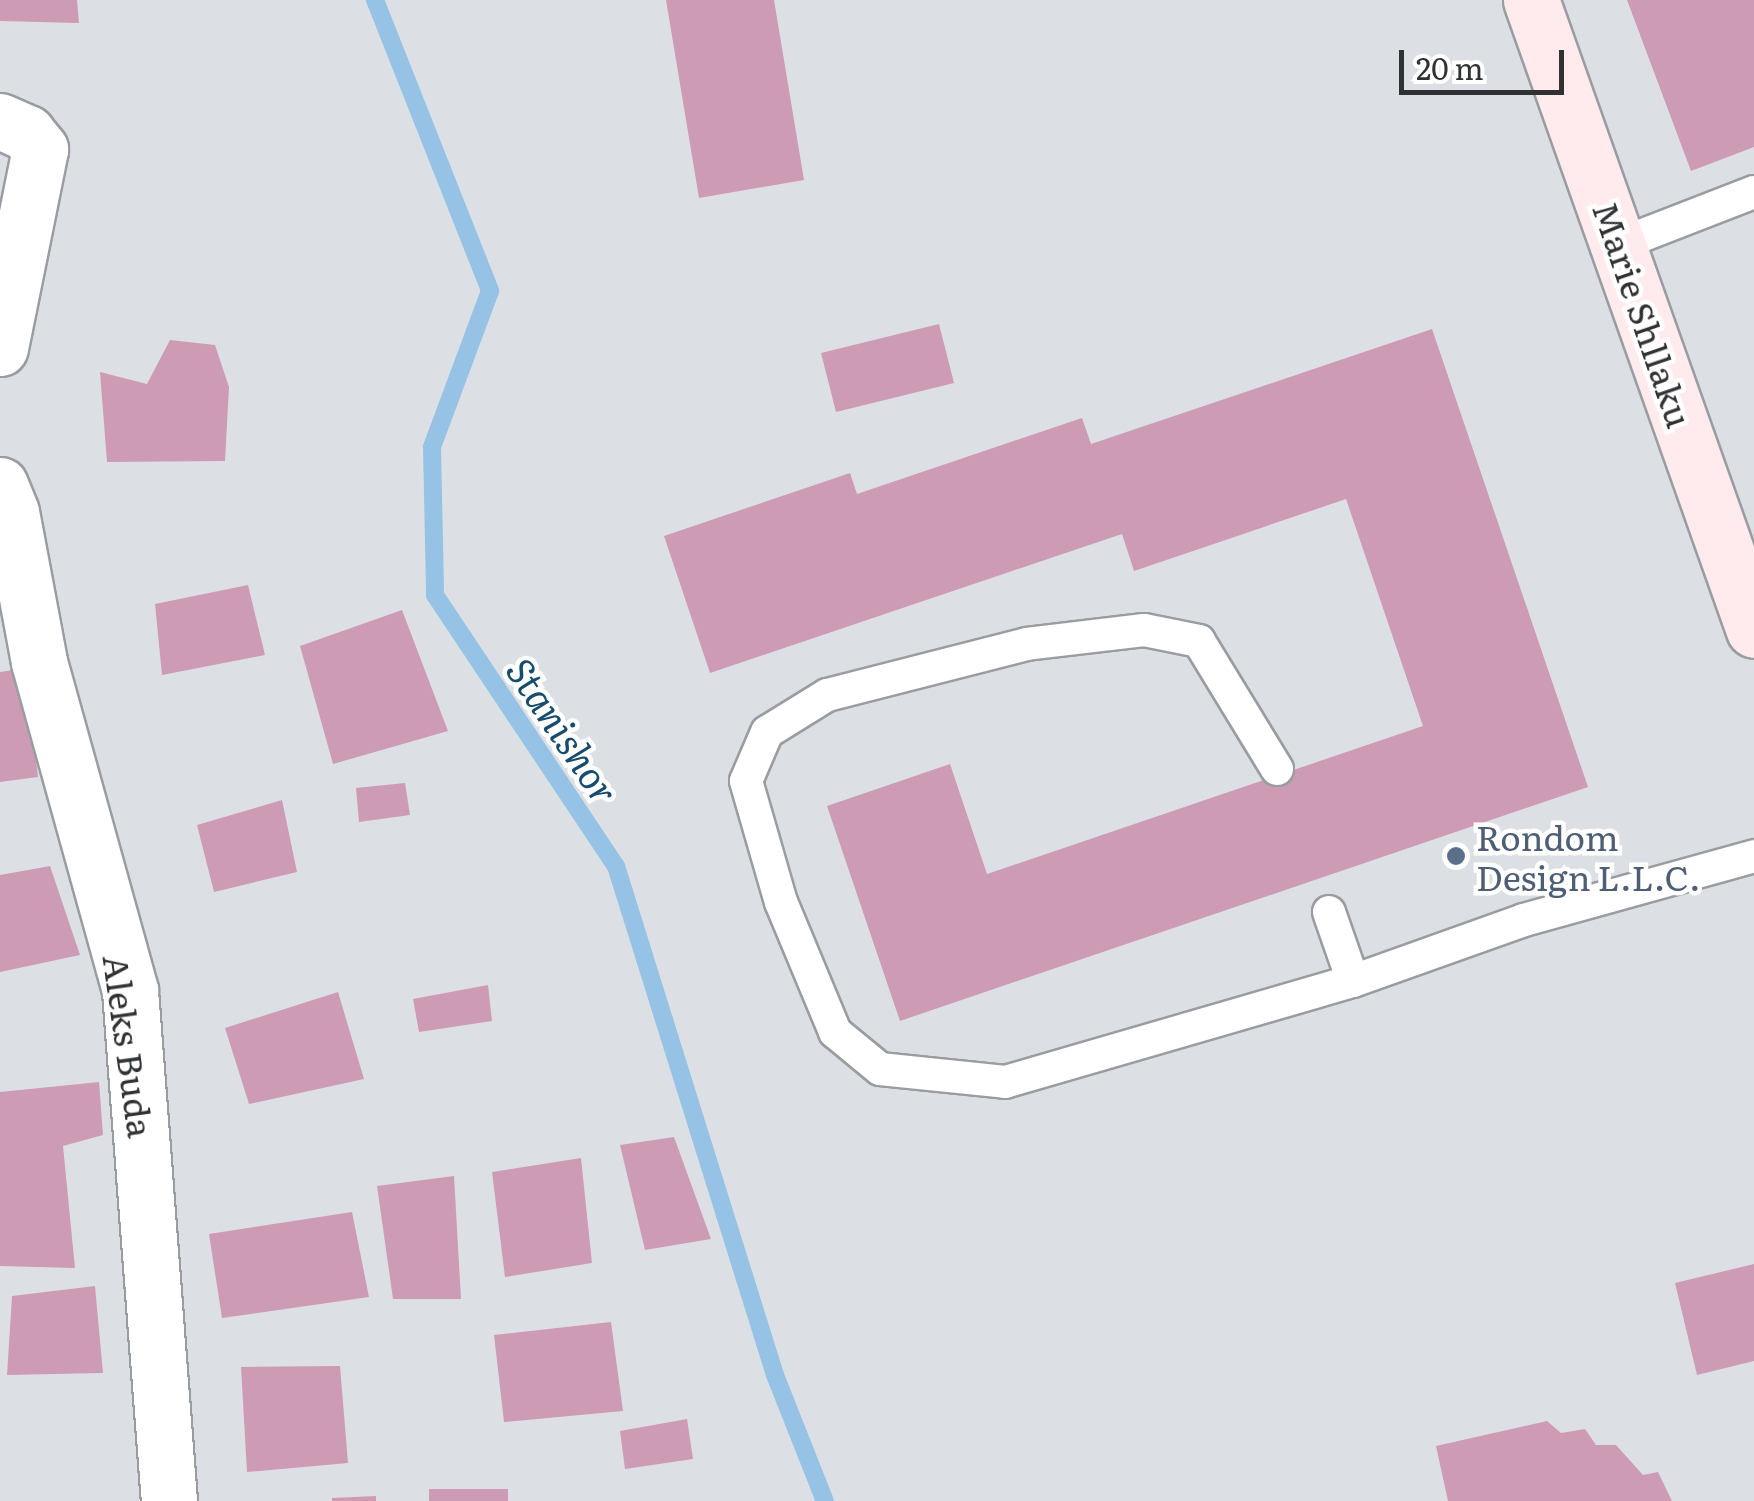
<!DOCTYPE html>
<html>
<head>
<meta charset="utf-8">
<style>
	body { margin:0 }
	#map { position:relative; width:1754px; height:1501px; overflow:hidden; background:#dce0e5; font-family:Literata,serif }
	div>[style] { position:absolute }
	.stream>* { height:18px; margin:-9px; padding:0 9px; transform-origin:9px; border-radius:9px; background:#96c3e5 }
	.building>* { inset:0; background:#ce9bb4 }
	.roads { filter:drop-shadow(2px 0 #999da1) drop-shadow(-2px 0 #999da1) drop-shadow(0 2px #999da1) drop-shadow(0 -2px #999da1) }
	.lane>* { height:32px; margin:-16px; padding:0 16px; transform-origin:16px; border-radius:16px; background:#fff }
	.street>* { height:55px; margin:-27.5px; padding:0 27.5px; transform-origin:27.5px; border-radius:27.5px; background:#fff }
	.secondary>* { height:55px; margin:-27.5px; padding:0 27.5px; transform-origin:27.5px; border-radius:27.5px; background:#ffeaed }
	.dots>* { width:28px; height:28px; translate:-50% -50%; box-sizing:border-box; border:5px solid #fff; border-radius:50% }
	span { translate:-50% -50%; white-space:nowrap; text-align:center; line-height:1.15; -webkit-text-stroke:9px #fff; paint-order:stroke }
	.street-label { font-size:35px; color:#303133 }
	.service-label { font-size:35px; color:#4e5e75 }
	.left { translate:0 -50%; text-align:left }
	.water-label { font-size:38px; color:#184c6e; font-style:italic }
	.scale { position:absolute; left:1399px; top:50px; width:165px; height:45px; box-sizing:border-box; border:5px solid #303133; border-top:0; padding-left:12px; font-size:30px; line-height:35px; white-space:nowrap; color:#303133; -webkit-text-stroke:8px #fff; paint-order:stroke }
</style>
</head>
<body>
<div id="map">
	<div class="stream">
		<div style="left:375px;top:0;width:313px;rotate:68.4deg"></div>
		<div style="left:490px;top:291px;width:166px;rotate:110.4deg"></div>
		<div style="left:432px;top:447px;width:148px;rotate:88.8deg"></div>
		<div style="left:435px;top:595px;width:326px;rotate:56.3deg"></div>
		<div style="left:616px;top:866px;width:533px;rotate:72.65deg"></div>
		<div style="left:775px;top:1375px;width:136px;rotate:68.4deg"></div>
	</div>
	<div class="building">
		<div style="clip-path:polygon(0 0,77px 0,79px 23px,0 21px)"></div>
		<div style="clip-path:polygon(666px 0,774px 0,804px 180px,699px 198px)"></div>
		<div style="clip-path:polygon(1627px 0,1754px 0,1754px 147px,1691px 171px)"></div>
		<div style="clip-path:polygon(939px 324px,954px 383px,836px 412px,821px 353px)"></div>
		<div style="clip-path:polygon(1432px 329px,1588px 787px,900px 1021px,827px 806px,950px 764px,987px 874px,1423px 726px,1346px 499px,1134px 571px,1122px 534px,710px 673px,664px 536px,850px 473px,857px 494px,1082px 418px,1091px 444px)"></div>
		<div style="clip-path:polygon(170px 340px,215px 345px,229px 387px,225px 461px,107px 462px,100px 372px,147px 384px)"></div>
		<div style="clip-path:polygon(248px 585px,265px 655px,162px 675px,155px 604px)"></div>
		<div style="clip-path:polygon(402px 610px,448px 731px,333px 764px,300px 646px)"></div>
		<div style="clip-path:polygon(26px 668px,38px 777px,0 782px,0 672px)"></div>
		<div style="clip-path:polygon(405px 783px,410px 815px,359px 822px,356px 788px)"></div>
		<div style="clip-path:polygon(282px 800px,297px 872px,214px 892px,197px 825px)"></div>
		<div style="clip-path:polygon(50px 866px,80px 955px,0 972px,0 875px)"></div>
		<div style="clip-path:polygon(488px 985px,492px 1021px,419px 1032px,413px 999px)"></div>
		<div style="clip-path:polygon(338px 992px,364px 1079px,249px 1104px,225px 1028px)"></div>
		<div style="clip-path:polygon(99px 1082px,103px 1135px,63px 1146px,75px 1268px,0 1266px,0 1092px)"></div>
		<div style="clip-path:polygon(674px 1137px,711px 1239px,645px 1250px,620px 1145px)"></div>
		<div style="clip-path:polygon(581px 1158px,592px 1263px,505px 1277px,492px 1172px)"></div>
		<div style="clip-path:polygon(454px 1176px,461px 1299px,393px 1299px,377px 1186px)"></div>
		<div style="clip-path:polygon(352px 1212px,369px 1297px,222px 1318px,209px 1234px)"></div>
		<div style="clip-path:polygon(1754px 1264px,1754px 1361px,1697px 1375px,1675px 1283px)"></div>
		<div style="clip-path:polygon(95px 1286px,103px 1373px,7px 1375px,12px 1296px)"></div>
		<div style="clip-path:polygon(611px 1322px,623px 1411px,504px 1422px,494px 1335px)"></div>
		<div style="clip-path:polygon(340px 1366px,348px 1463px,247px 1472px,241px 1367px)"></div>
		<div style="clip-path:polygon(687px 1419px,693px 1459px,625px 1469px,620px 1431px)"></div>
		<div style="clip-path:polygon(1547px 1421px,1561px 1433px,1585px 1429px,1596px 1445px,1616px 1445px,1643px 1475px,1658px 1472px,1672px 1501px,1448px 1501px,1436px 1446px)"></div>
		<div style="clip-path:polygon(429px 1489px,508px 1489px,508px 1501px,429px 1501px)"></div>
		<div style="clip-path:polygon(376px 1496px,376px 1501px,332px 1501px,332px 1498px)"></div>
	</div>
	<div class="roads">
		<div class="lane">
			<div style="left:1620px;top:244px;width:144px;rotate:-21.2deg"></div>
			<div style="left:1277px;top:769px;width:150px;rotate:-121.4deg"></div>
			<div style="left:1199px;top:641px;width:56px;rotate:-168.7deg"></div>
			<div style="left:1144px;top:630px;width:118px;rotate:173.2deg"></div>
			<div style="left:1027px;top:644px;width:206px;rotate:165.7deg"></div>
			<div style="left:827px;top:695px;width:70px;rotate:148.3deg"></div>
			<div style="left:767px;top:732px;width:53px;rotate:113.2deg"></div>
			<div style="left:746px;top:781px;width:126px;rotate:73.9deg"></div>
			<div style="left:781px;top:902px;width:141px;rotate:67.4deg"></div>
			<div style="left:835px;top:1032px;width:58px;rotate:39.4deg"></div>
			<div style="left:880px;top:1069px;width:126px;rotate:5.9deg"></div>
			<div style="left:1005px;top:1082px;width:362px;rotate:-16.2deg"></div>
			<div style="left:1353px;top:981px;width:73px;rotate:-109.2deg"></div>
			<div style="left:1353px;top:981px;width:182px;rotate:-19.6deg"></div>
			<div style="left:1524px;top:920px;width:239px;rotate:-15.5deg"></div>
		</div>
		<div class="street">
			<div style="left:0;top:121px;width:30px;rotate:24deg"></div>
			<div style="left:27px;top:133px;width:21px;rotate:51deg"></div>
			<div style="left:40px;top:149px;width:203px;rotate:101.4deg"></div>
			<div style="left:0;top:485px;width:29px;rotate:68deg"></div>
			<div style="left:11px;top:512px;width:153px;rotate:79.4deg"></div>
			<div style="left:39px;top:662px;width:341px;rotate:74.5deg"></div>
			<div style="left:130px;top:991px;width:511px;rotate:85.63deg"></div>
		</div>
		<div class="secondary">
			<div style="left:1531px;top:0;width:668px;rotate:70.51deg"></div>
		</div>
	</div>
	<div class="dots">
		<div style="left:1456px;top:856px;background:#5c6f8a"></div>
	</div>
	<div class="street-label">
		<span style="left:1644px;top:314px;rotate:71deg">Marie Shllaku</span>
		<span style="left:130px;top:1046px;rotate:82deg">Aleks Buda</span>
	</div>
	<div class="service-label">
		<span class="left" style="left:1476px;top:856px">Rondom<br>Design L.L.C.</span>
	</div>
	<div class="water-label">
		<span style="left:564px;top:730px;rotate:56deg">Stanishor</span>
	</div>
	<div class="scale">20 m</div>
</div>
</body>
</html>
